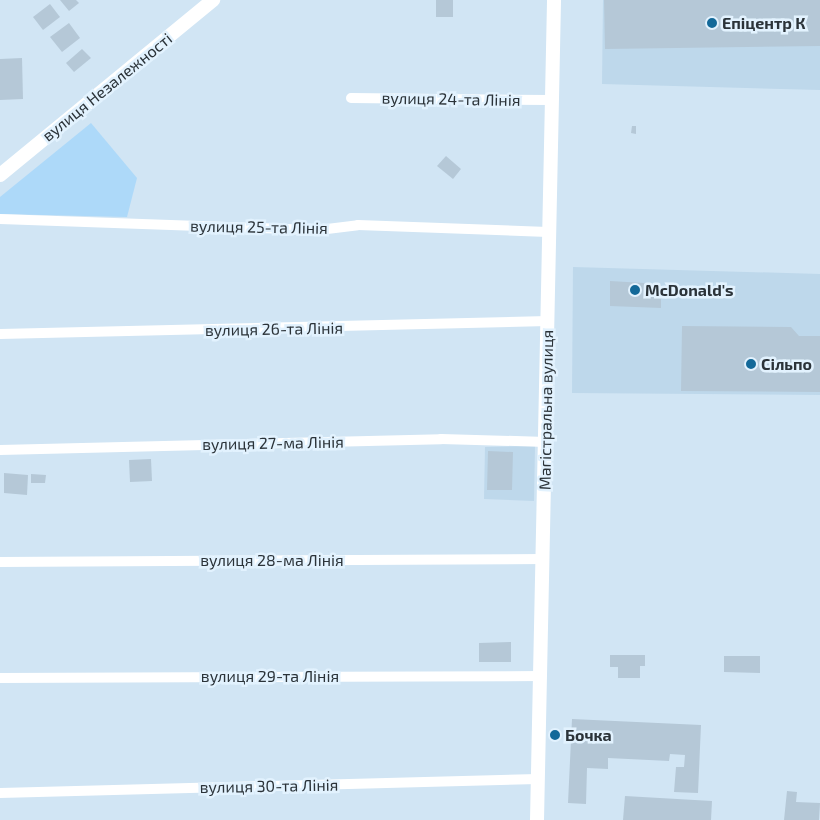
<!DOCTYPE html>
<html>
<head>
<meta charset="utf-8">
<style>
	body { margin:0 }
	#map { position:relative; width:820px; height:820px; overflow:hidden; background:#d1e5f4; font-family:"Exo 2",sans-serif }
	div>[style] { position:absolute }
	.built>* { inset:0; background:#bed8eb }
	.green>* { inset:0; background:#add9f9 }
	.building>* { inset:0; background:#b5c8d7 }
	.minor>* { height:10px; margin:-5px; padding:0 5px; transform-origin:5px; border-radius:5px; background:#fff }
	.secondary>* { height:14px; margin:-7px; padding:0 7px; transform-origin:7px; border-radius:7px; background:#fff }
	.dots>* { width:14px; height:14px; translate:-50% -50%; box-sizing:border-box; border:2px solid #e2f2fe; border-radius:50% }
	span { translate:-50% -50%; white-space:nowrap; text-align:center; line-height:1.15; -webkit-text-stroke:5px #e2f2fe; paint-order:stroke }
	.poi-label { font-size:16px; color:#2b3339; font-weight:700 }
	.left { translate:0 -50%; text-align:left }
	.street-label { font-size:16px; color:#2b3339 }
</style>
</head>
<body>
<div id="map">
	<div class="built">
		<div style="clip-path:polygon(603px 0,820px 0,820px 90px,602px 84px)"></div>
		<div style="clip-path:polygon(573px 267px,820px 274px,820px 395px,572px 393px)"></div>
		<div style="clip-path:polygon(535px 446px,534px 501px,484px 499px,485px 447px)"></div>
	</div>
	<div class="green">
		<div style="clip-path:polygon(91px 123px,137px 178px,127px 217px,0 214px,0 197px)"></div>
	</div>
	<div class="building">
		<div style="clip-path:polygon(60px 0,76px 0,79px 3px,69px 11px)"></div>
		<div style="clip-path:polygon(436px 0,453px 0,453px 17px,436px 17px)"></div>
		<div style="clip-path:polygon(604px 0,820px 0,820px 46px,605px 49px)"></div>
		<div style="clip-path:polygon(50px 4px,60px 17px,43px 30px,33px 17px)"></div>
		<div style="clip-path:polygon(69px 23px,80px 38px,62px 52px,50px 37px)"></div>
		<div style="clip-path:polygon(82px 49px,91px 58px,74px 72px,66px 63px)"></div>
		<div style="clip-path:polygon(22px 58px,23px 99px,0 100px,0 59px)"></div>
		<div style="clip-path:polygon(632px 126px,636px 126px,636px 134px,631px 133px)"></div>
		<div style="clip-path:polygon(446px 156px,461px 169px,453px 179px,437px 166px)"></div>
		<div style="clip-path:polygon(610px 281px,661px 284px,661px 308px,610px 306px)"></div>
		<div style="clip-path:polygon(682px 326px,791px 327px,799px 336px,820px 336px,820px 392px,681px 391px)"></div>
		<div style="clip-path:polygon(488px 451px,513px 452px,512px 490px,487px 490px)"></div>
		<div style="clip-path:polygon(151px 459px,152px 481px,130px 482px,129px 460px)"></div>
		<div style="clip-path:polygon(4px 473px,28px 475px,27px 495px,4px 493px)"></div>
		<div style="clip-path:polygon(31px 474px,46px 475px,45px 483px,31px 483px)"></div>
		<div style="clip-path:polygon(511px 642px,511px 662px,479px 662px,479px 643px)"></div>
		<div style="clip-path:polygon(610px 655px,645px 655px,645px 666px,640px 666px,640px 678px,618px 678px,618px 667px,610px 667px)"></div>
		<div style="clip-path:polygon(724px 656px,760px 656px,760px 673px,724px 672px)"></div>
		<div style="clip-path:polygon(572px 719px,701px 725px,698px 793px,674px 792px,676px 767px,684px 767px,685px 755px,670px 754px,669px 761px,608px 758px,608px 769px,587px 768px,586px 804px,568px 803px)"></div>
		<div style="clip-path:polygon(787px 791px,797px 792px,796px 802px,820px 803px,819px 820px,784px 820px)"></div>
		<div style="clip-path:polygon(625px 796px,712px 801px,711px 820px,623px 820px)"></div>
	</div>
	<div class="minor">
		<div style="left:351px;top:98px;width:201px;rotate:0.6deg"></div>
		<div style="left:0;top:219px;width:319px;rotate:2deg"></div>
		<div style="left:319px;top:230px;width:39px;rotate:-7deg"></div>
		<div style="left:358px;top:225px;width:190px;rotate:2.1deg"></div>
		<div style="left:0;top:334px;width:548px;rotate:-1.36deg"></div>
		<div style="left:0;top:450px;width:441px;rotate:-1.4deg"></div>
		<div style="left:441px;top:439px;width:105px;rotate:1.6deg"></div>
		<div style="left:0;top:562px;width:544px;rotate:-0.32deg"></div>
		<div style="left:0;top:678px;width:541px;rotate:-0.21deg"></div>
		<div style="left:0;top:793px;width:538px;rotate:-1.49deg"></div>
	</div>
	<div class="secondary">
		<div style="left:0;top:175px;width:276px;rotate:-39.4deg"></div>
		<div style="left:537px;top:820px;width:820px;rotate:-88.81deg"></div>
	</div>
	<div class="dots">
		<div style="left:712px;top:23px;background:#136999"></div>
		<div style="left:635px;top:290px;background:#136999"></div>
		<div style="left:751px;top:364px;background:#136999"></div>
		<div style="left:555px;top:735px;background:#136999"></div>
	</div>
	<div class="poi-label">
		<span class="left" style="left:722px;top:23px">Епіцентр К</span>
		<span class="left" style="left:645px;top:290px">McDonald's</span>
		<span class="left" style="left:761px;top:364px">Сільпо</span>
		<span class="left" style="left:565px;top:735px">Бочка</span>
	</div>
	<div class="street-label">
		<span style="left:107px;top:87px;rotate:-39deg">вулиця Незалежності</span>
		<span style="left:451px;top:99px;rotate:1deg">вулиця 24-та Лінія</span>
		<span style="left:259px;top:227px;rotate:1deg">вулиця 25-та Лінія</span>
		<span style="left:274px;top:329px;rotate:-1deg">вулиця 26-та Лінія</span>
		<span style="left:546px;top:410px;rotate:-89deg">Магістральна вулиця</span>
		<span style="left:273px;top:443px;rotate:-1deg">вулиця 27-ма Лінія</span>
		<span style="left:272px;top:560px">вулиця 28-ма Лінія</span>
		<span style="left:270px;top:676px">вулиця 29-та Лінія</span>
		<span style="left:269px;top:786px;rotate:-1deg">вулиця 30-та Лінія</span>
	</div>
</div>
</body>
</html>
